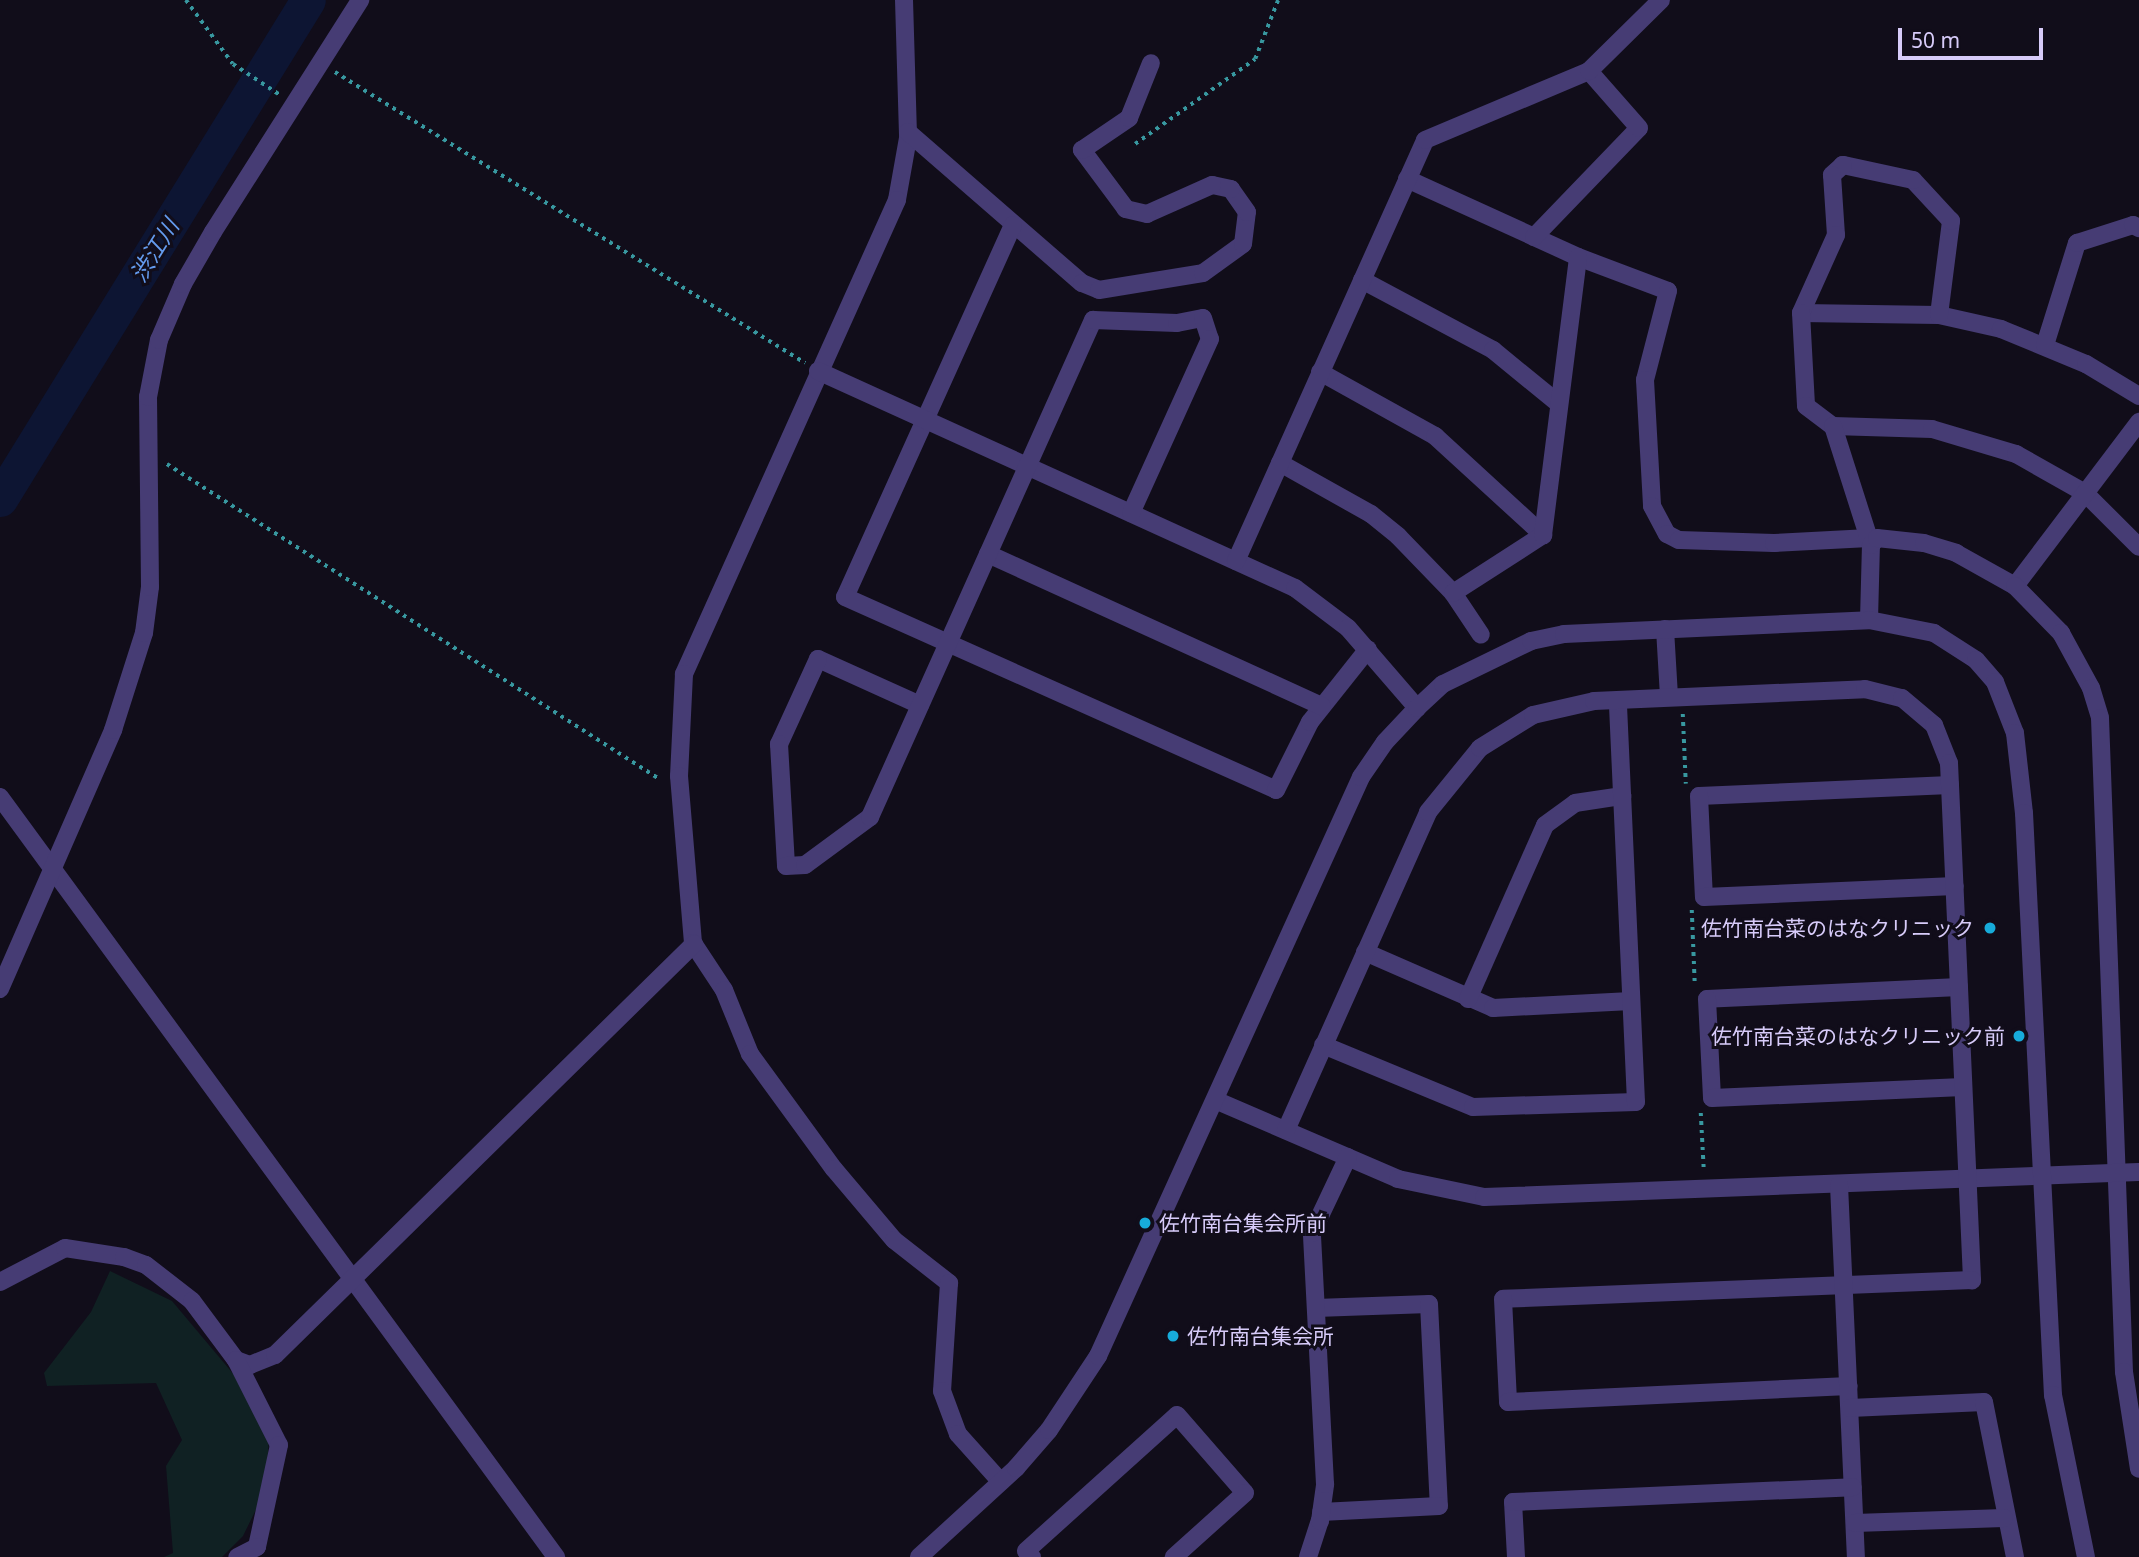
<!DOCTYPE html>
<html>
<head>
<meta charset="utf-8">
<style>
	body { margin:0 }
	#map { position:relative; width:2139px; height:1557px; overflow:hidden; background:#110d1a; font-family:"Noto Sans","Noto Sans JP",sans-serif }
	div>[style] { position:absolute }
	.green>* { inset:0; background:#102123 }
	.river>* { height:35px; margin:-17.5px; padding:0 17.5px; transform-origin:17.5px; border-radius:17.5px; background:#0d1533 }
	.path>* { height:3.5px; margin-top:-1.75px; transform-origin:0; background:repeating-linear-gradient(90deg,#3898a0 0 3.5px,transparent 0 8.5px) }
	.minor>* { height:18px; margin:-9px; padding:0 9px; transform-origin:9px; border-radius:9px; background:#463c74 }
	.dots>* { width:19px; height:19px; translate:-50% -50%; box-sizing:border-box; border:4px solid #110d1a; border-radius:50% }
	span { translate:-50% -50%; white-space:nowrap; text-align:center; line-height:1.15; -webkit-text-stroke:6px #110d1a; paint-order:stroke }
	.poi-label { font-size:21px; color:#d7cbf9 }
	.right { translate:-100% -50%; text-align:right }
	.left { translate:0 -50%; text-align:left }
	.water-label { font-size:23px; color:#649bee; font-style:italic }
	.scale { position:absolute; left:1898px; top:28px; width:145px; height:32px; box-sizing:border-box; border:4px solid #d7cbf9; border-top:0; padding-left:9px; font-size:21px; line-height:24px; white-space:nowrap; color:#d7cbf9; -webkit-text-stroke:5px #110d1a; paint-order:stroke }
</style>
</head>
<body>
<div id="map">
	<div class="green">
		<div style="clip-path:polygon(110px 1271px,172px 1301px,235px 1376px,269px 1439px,265px 1491px,243px 1536px,222px 1557px,164px 1557px,173px 1553px,166px 1466px,182px 1440px,156px 1383px,47px 1386px,44px 1373px,91px 1312px)"></div>
	</div>
	<div class="river">
		<div style="left:0;top:499px;width:586px;rotate:-58.32deg"></div>
	</div>
	<div class="path">
		<div style="left:186px;top:0;width:79px;rotate:53.7deg"></div>
		<div style="left:233px;top:64px;width:56px;rotate:33.4deg"></div>
		<div style="left:335px;top:72px;width:553px;rotate:31.76deg"></div>
		<div style="left:1135px;top:144px;width:147px;rotate:-35.3deg"></div>
		<div style="left:1255px;top:59px;width:63px;rotate:-68.7deg"></div>
		<div style="left:167px;top:464px;width:586px;rotate:32.61deg"></div>
		<div style="left:1683px;top:714px;width:70px;rotate:87.5deg"></div>
		<div style="left:1692px;top:910px;width:76px;rotate:87.7deg"></div>
		<div style="left:1701px;top:1113px;width:58px;rotate:87deg"></div>
	</div>
	<div class="minor">
		<div style="left:904px;top:0;width:138px;rotate:88.3deg"></div>
		<div style="left:908px;top:138px;width:63px;rotate:100.1deg"></div>
		<div style="left:897px;top:200px;width:520px;rotate:114.2deg"></div>
		<div style="left:684px;top:674px;width:102px;rotate:92.8deg"></div>
		<div style="left:679px;top:776px;width:168px;rotate:85.2deg"></div>
		<div style="left:693px;top:943px;width:56px;rotate:56.6deg"></div>
		<div style="left:724px;top:990px;width:69px;rotate:67.9deg"></div>
		<div style="left:750px;top:1054px;width:142px;rotate:53.9deg"></div>
		<div style="left:834px;top:1169px;width:93px;rotate:49.8deg"></div>
		<div style="left:894px;top:1240px;width:70px;rotate:38deg"></div>
		<div style="left:949px;top:1283px;width:108px;rotate:93.7deg"></div>
		<div style="left:942px;top:1391px;width:46px;rotate:69.6deg"></div>
		<div style="left:958px;top:1434px;width:64px;rotate:48.1deg"></div>
		<div style="left:908px;top:132px;width:230px;rotate:41deg"></div>
		<div style="left:1082px;top:283px;width:18px;rotate:22deg"></div>
		<div style="left:1099px;top:290px;width:105px;rotate:-9.3deg"></div>
		<div style="left:1203px;top:273px;width:49px;rotate:-35.9deg"></div>
		<div style="left:1243px;top:244px;width:32px;rotate:-83deg"></div>
		<div style="left:1247px;top:212px;width:28px;rotate:-125deg"></div>
		<div style="left:1231px;top:189px;width:19px;rotate:-168deg"></div>
		<div style="left:1212px;top:185px;width:71px;rotate:156deg"></div>
		<div style="left:1147px;top:214px;width:22px;rotate:-167deg"></div>
		<div style="left:1126px;top:209px;width:74px;rotate:-126.7deg"></div>
		<div style="left:1082px;top:150px;width:57px;rotate:-34.2deg"></div>
		<div style="left:1129px;top:118px;width:59px;rotate:-68.2deg"></div>
		<div style="left:1407px;top:179px;width:188px;rotate:24.5deg"></div>
		<div style="left:1578px;top:257px;width:96px;rotate:20.7deg"></div>
		<div style="left:1668px;top:291px;width:92px;rotate:104.5deg"></div>
		<div style="left:1645px;top:380px;width:126px;rotate:86.8deg"></div>
		<div style="left:1652px;top:506px;width:32px;rotate:62deg"></div>
		<div style="left:1667px;top:534px;width:13px;rotate:27deg"></div>
		<div style="left:1679px;top:540px;width:95px;rotate:1.8deg"></div>
		<div style="left:1774px;top:543px;width:95px;rotate:-3deg"></div>
		<div style="left:1013px;top:225px;width:408px;rotate:114.3deg"></div>
		<div style="left:845px;top:597px;width:472px;rotate:24.1deg"></div>
		<div style="left:1276px;top:790px;width:76px;rotate:-63.4deg"></div>
		<div style="left:1310px;top:722px;width:93px;rotate:-51.5deg"></div>
		<div style="left:1534px;top:237px;width:151px;rotate:-46.1deg"></div>
		<div style="left:1639px;top:128px;width:76px;rotate:-131.3deg"></div>
		<div style="left:1362px;top:280px;width:149px;rotate:28.1deg"></div>
		<div style="left:1493px;top:350px;width:85px;rotate:39.3deg"></div>
		<div style="left:1801px;top:313px;width:138px;rotate:0.8deg"></div>
		<div style="left:1939px;top:315px;width:64px;rotate:12.7deg"></div>
		<div style="left:2001px;top:329px;width:92px;rotate:22.4deg"></div>
		<div style="left:2086px;top:364px;width:62px;rotate:31.1deg"></div>
		<div style="left:1939px;top:315px;width:95px;rotate:-82.7deg"></div>
		<div style="left:1951px;top:221px;width:56px;rotate:-132.8deg"></div>
		<div style="left:1913px;top:180px;width:72px;rotate:-167.9deg"></div>
		<div style="left:1843px;top:165px;width:15px;rotate:138deg"></div>
		<div style="left:1832px;top:175px;width:60px;rotate:86.2deg"></div>
		<div style="left:1836px;top:235px;width:85px;rotate:114.2deg"></div>
		<div style="left:1801px;top:313px;width:93px;rotate:86.9deg"></div>
		<div style="left:1806px;top:406px;width:34px;rotate:37deg"></div>
		<div style="left:1833px;top:426px;width:99px;rotate:1.7deg"></div>
		<div style="left:1932px;top:429px;width:88px;rotate:16.6deg"></div>
		<div style="left:2016px;top:454px;width:79px;rotate:29.5deg"></div>
		<div style="left:2085px;top:493px;width:76px;rotate:45deg"></div>
		<div style="left:2045px;top:345px;width:107px;rotate:-72.6deg"></div>
		<div style="left:2077px;top:243px;width:59px;rotate:-17.8deg"></div>
		<div style="left:2133px;top:225px;width:7px;rotate:27deg"></div>
		<div style="left:818px;top:371px;width:524px;rotate:24.46deg"></div>
		<div style="left:1295px;top:588px;width:66px;rotate:37deg"></div>
		<div style="left:1348px;top:628px;width:106px;rotate:49.2deg"></div>
		<div style="left:1320px;top:372px;width:132px;rotate:29.1deg"></div>
		<div style="left:1435px;top:436px;width:147px;rotate:42.5deg"></div>
		<div style="left:1833px;top:426px;width:125px;rotate:72.3deg"></div>
		<div style="left:1280px;top:463px;width:104px;rotate:29.3deg"></div>
		<div style="left:1371px;top:514px;width:35px;rotate:39deg"></div>
		<div style="left:1398px;top:536px;width:79px;rotate:46deg"></div>
		<div style="left:1453px;top:593px;width:50px;rotate:56.3deg"></div>
		<div style="left:988px;top:554px;width:367px;rotate:24.5deg"></div>
		<div style="left:1236px;top:561px;width:461px;rotate:-65.8deg"></div>
		<div style="left:1425px;top:140px;width:178px;rotate:-22.8deg"></div>
		<div style="left:1589px;top:71px;width:101px;rotate:-44.6deg"></div>
		<div style="left:2015px;top:586px;width:206px;rotate:-52.9deg"></div>
		<div style="left:1453px;top:593px;width:107px;rotate:-32.8deg"></div>
		<div style="left:1543px;top:535px;width:280px;rotate:-82.8deg"></div>
		<div style="left:1869px;top:620px;width:75px;rotate:-88.5deg"></div>
		<div style="left:1871px;top:545px;width:9px;rotate:-49deg"></div>
		<div style="left:1877px;top:538px;width:47px;rotate:6.1deg"></div>
		<div style="left:1924px;top:543px;width:34px;rotate:17deg"></div>
		<div style="left:1956px;top:553px;width:68px;rotate:29.2deg"></div>
		<div style="left:2015px;top:586px;width:66px;rotate:45.6deg"></div>
		<div style="left:2061px;top:633px;width:63px;rotate:61.4deg"></div>
		<div style="left:2091px;top:688px;width:31px;rotate:73deg"></div>
		<div style="left:2100px;top:718px;width:654px;rotate:87.9deg"></div>
		<div style="left:2124px;top:1372px;width:98px;rotate:81.2deg"></div>
		<div style="left:1665px;top:629px;width:68px;rotate:86.6deg"></div>
		<div style="left:920px;top:705px;width:112px;rotate:-155.7deg"></div>
		<div style="left:818px;top:659px;width:94px;rotate:114.6deg"></div>
		<div style="left:779px;top:744px;width:122px;rotate:86.7deg"></div>
		<div style="left:786px;top:866px;width:19px;rotate:-3deg"></div>
		<div style="left:805px;top:865px;width:81px;rotate:-36.4deg"></div>
		<div style="left:870px;top:817px;width:545px;rotate:-65.83deg"></div>
		<div style="left:1093px;top:320px;width:84px;rotate:2deg"></div>
		<div style="left:1177px;top:323px;width:26px;rotate:-11deg"></div>
		<div style="left:1203px;top:318px;width:22px;rotate:72deg"></div>
		<div style="left:1210px;top:339px;width:191px;rotate:114.4deg"></div>
		<div style="left:1950px;top:785px;width:251px;rotate:177.5deg"></div>
		<div style="left:1699px;top:796px;width:101px;rotate:87.2deg"></div>
		<div style="left:1704px;top:897px;width:251px;rotate:-2.5deg"></div>
		<div style="left:0;top:797px;width:942px;rotate:53.81deg"></div>
		<div style="left:1365px;top:952px;width:140px;rotate:23.6deg"></div>
		<div style="left:1493px;top:1008px;width:138px;rotate:-2.9deg"></div>
		<div style="left:1959px;top:987px;width:252px;rotate:177.3deg"></div>
		<div style="left:1707px;top:999px;width:99px;rotate:87.1deg"></div>
		<div style="left:1712px;top:1098px;width:251px;rotate:-2.5deg"></div>
		<div style="left:0;top:989px;width:283px;rotate:-66.4deg"></div>
		<div style="left:113px;top:730px;width:102px;rotate:-72.3deg"></div>
		<div style="left:144px;top:633px;width:46px;rotate:-82.6deg"></div>
		<div style="left:150px;top:587px;width:190px;rotate:-90.6deg"></div>
		<div style="left:148px;top:397px;width:58px;rotate:-79.1deg"></div>
		<div style="left:159px;top:340px;width:61px;rotate:-66.8deg"></div>
		<div style="left:183px;top:284px;width:60px;rotate:-60deg"></div>
		<div style="left:213px;top:232px;width:275px;rotate:-57.6deg"></div>
		<div style="left:1468px;top:999px;width:190px;rotate:-66.1deg"></div>
		<div style="left:1545px;top:825px;width:37px;rotate:-36deg"></div>
		<div style="left:1575px;top:803px;width:48px;rotate:-8.5deg"></div>
		<div style="left:1323px;top:1045px;width:162px;rotate:22.5deg"></div>
		<div style="left:1473px;top:1107px;width:163px;rotate:-1.8deg"></div>
		<div style="left:1636px;top:1102px;width:402px;rotate:-92.6deg"></div>
		<div style="left:1215px;top:1100px;width:199px;rotate:23.3deg"></div>
		<div style="left:1398px;top:1179px;width:88px;rotate:11.8deg"></div>
		<div style="left:1484px;top:1197px;width:655px;rotate:-2.19deg"></div>
		<div style="left:1286px;top:1130px;width:348px;rotate:-65.9deg"></div>
		<div style="left:1428px;top:812px;width:82px;rotate:-50.9deg"></div>
		<div style="left:1480px;top:748px;width:62px;rotate:-31.9deg"></div>
		<div style="left:1533px;top:715px;width:63px;rotate:-12.9deg"></div>
		<div style="left:1594px;top:701px;width:271px;rotate:-2.5deg"></div>
		<div style="left:1865px;top:689px;width:38px;rotate:14deg"></div>
		<div style="left:1902px;top:698px;width:42px;rotate:40.2deg"></div>
		<div style="left:1934px;top:725px;width:41px;rotate:68.5deg"></div>
		<div style="left:1949px;top:763px;width:518px;rotate:87.45deg"></div>
		<div style="left:1972px;top:1280px;width:469px;rotate:177.7deg"></div>
		<div style="left:1503px;top:1299px;width:103px;rotate:87.2deg"></div>
		<div style="left:1508px;top:1402px;width:341px;rotate:-2.7deg"></div>
		<div style="left:1839px;top:1185px;width:372px;rotate:87.4deg"></div>
		<div style="left:0;top:1282px;width:73px;rotate:-27.6deg"></div>
		<div style="left:65px;top:1248px;width:60px;rotate:8.7deg"></div>
		<div style="left:124px;top:1257px;width:23px;rotate:20deg"></div>
		<div style="left:146px;top:1265px;width:58px;rotate:38deg"></div>
		<div style="left:192px;top:1301px;width:74px;rotate:53.3deg"></div>
		<div style="left:236px;top:1360px;width:15px;rotate:20deg"></div>
		<div style="left:250px;top:1365px;width:27px;rotate:-22deg"></div>
		<div style="left:275px;top:1355px;width:587px;rotate:-44.45deg"></div>
		<div style="left:1316px;top:1308px;width:113px;rotate:-2deg"></div>
		<div style="left:1429px;top:1304px;width:202px;rotate:87.2deg"></div>
		<div style="left:1439px;top:1506px;width:118px;rotate:177.1deg"></div>
		<div style="left:236px;top:1360px;width:95px;rotate:63.2deg"></div>
		<div style="left:279px;top:1445px;width:104px;rotate:102.2deg"></div>
		<div style="left:257px;top:1547px;width:22px;rotate:153deg"></div>
		<div style="left:1850px;top:1408px;width:134px;rotate:-2.6deg"></div>
		<div style="left:1984px;top:1402px;width:158px;rotate:78.7deg"></div>
		<div style="left:1855px;top:1523px;width:149px;rotate:-1.9deg"></div>
		<div style="left:919px;top:1557px;width:132px;rotate:-42.5deg"></div>
		<div style="left:1016px;top:1468px;width:50px;rotate:-49deg"></div>
		<div style="left:1049px;top:1430px;width:89px;rotate:-56.5deg"></div>
		<div style="left:1098px;top:1356px;width:636px;rotate:-65.57deg"></div>
		<div style="left:1361px;top:777px;width:42px;rotate:-55.6deg"></div>
		<div style="left:1385px;top:742px;width:47px;rotate:-46.7deg"></div>
		<div style="left:1417px;top:708px;width:35px;rotate:-43deg"></div>
		<div style="left:1443px;top:684px;width:98px;rotate:-26deg"></div>
		<div style="left:1531px;top:641px;width:34px;rotate:-12deg"></div>
		<div style="left:1564px;top:634px;width:305px;rotate:-2.6deg"></div>
		<div style="left:1869px;top:620px;width:66px;rotate:11.3deg"></div>
		<div style="left:1934px;top:633px;width:50px;rotate:32.7deg"></div>
		<div style="left:1976px;top:660px;width:29px;rotate:49deg"></div>
		<div style="left:1995px;top:682px;width:55px;rotate:68.6deg"></div>
		<div style="left:2015px;top:733px;width:81px;rotate:83.6deg"></div>
		<div style="left:2024px;top:813px;width:583px;rotate:87.15deg"></div>
		<div style="left:2053px;top:1395px;width:165px;rotate:78.5deg"></div>
		<div style="left:1032px;top:1557px;width:8px;rotate:-135deg"></div>
		<div style="left:1026px;top:1551px;width:203px;rotate:-42deg"></div>
		<div style="left:1177px;top:1415px;width:103px;rotate:48.9deg"></div>
		<div style="left:1245px;top:1493px;width:96px;rotate:138deg"></div>
		<div style="left:1308px;top:1557px;width:38px;rotate:-72deg"></div>
		<div style="left:1320px;top:1521px;width:37px;rotate:-82deg"></div>
		<div style="left:1325px;top:1484px;width:251px;rotate:-93deg"></div>
		<div style="left:1312px;top:1233px;width:84px;rotate:-64.7deg"></div>
		<div style="left:1516px;top:1557px;width:55px;rotate:-93.1deg"></div>
		<div style="left:1513px;top:1502px;width:340px;rotate:-2.5deg"></div>
	</div>
	<div class="dots">
		<div style="left:1990px;top:928px;background:#17abda"></div>
		<div style="left:2019px;top:1036px;background:#17abda"></div>
		<div style="left:1145px;top:1223px;background:#17abda"></div>
		<div style="left:1173px;top:1336px;background:#17abda"></div>
	</div>
	<div class="poi-label">
		<span class="right" style="left:1974px;top:928px">佐竹南台菜のはなクリニック</span>
		<span class="right" style="left:2005px;top:1036px">佐竹南台菜のはなクリニック前</span>
		<span class="left" style="left:1159px;top:1223px">佐竹南台集会所前</span>
		<span class="left" style="left:1187px;top:1336px">佐竹南台集会所</span>
	</div>
	<div class="water-label">
		<span style="left:154px;top:250px;rotate:-58deg">渋江川</span>
	</div>
	<div class="scale">50 m</div>
</div>
</body>
</html>
